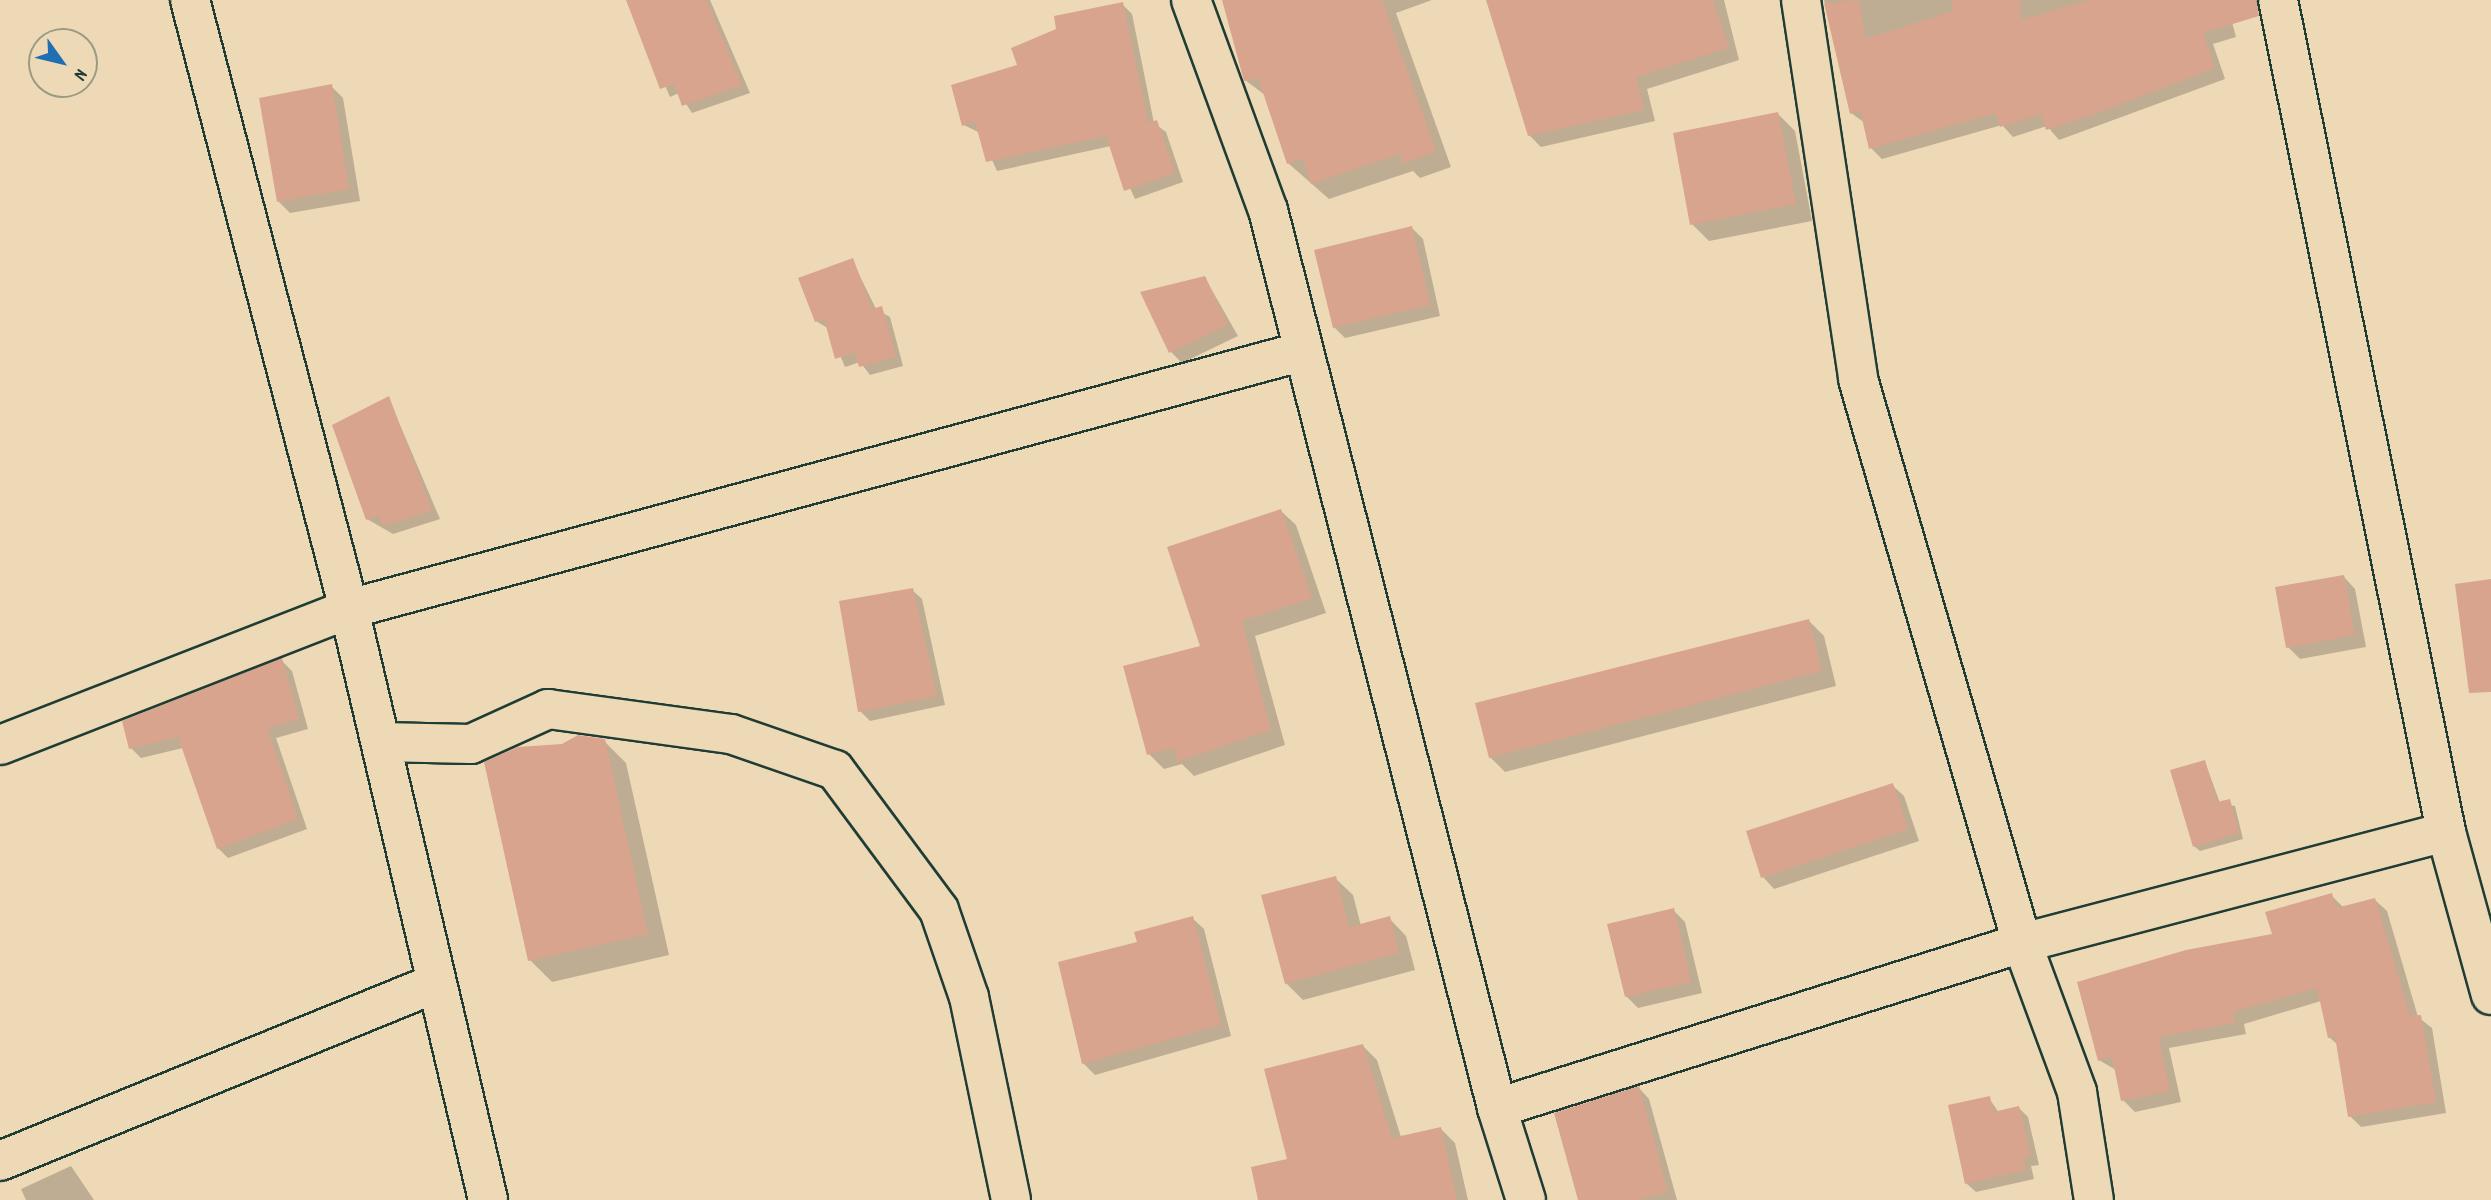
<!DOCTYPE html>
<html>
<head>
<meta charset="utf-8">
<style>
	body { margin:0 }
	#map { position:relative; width:2491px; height:1200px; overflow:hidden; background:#eed9b7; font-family:Dekko,sans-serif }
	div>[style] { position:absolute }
	.shadow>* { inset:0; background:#0003 }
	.building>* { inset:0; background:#d9a48e }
	.roads { filter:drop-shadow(2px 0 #1f3d34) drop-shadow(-2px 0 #1f3d34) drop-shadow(0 2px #1f3d34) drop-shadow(0 -2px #1f3d34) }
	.minor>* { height:38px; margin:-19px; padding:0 19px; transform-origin:19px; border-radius:19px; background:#eed9b7 }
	span { translate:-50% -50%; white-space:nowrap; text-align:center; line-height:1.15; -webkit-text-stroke:7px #eed9b7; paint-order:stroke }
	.north { position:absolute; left:28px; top:28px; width:70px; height:70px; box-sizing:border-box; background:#eed9b7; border:2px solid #9b9b83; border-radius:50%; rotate:124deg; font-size:19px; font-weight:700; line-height:28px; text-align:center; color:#1f3d34 }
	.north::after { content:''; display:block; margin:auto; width:24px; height:32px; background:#1f6fb2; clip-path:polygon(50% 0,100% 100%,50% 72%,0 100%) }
</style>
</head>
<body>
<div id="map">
	<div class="shadow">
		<div style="clip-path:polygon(628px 0,710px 0,750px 93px,692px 113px,679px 93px,670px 97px)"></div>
		<div style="clip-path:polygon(1224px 0,1432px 0,1396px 13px,1451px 167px,1420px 178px,1413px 171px,1329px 199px,1288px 163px,1265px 95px,1245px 80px)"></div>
		<div style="clip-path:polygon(1489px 0,1724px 0,1739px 60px,1647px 89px,1655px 121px,1541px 147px,1529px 135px)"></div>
		<div style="clip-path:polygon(1824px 0,2226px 0,2236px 37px,2213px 44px,2225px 79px,2059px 140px,2047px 126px,2013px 137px,2002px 125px,1882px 159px,1871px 148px,1865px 123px,1851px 113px)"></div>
		<div style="clip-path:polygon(1122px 4px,1132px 14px,1154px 123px,1166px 132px,1183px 182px,1135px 199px,1111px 146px,997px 171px,980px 133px,964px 125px,1020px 66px)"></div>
		<div style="clip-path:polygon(331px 86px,343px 98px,360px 201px,290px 213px,278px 201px)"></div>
		<div style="clip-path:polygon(1778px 114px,1795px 131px,1812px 221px,1709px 241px,1692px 224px)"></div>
		<div style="clip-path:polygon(1412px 228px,1423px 239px,1440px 316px,1345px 338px,1334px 327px)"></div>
		<div style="clip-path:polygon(852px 260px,876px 309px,890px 317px,903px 366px,870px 375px,860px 362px,845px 367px,829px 329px,816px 321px)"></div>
		<div style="clip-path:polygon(1205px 278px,1238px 336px,1182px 363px,1171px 352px)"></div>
		<div style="clip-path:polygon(389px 399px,440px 519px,393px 534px,367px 519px)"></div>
		<div style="clip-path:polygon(1281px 511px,1296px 525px,1326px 613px,1255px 636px,1285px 745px,1194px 776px,1182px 764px,1164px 769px,1149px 754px)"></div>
		<div style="clip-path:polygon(2344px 577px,2355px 589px,2366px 647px,2300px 659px,2288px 647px)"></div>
		<div style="clip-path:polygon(912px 590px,922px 599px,945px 705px,870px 721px,860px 711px)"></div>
		<div style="clip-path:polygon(1809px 621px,1824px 636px,1836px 686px,1505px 772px,1490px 757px)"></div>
		<div style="clip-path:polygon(282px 661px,292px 671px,308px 729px,276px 738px,307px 829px,228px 858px,218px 848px,183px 748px,141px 758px,131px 748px)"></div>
		<div style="clip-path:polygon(604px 741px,626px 763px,669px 955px,552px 982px,530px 960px)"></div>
		<div style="clip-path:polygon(2205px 762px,2220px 803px,2235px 806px,2243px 839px,2200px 851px,2194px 846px)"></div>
		<div style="clip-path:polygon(1892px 785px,1904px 796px,1919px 841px,1774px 889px,1763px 877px)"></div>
		<div style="clip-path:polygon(1335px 878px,1353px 895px,1361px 926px,1389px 918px,1406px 936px,1415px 970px,1303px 1000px,1286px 983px)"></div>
		<div style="clip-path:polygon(2331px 895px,2344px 908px,2375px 900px,2387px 911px,2418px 1017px,2432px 1028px,2446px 1113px,2361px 1127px,2350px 1116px,2339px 1046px,2329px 1037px,2321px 1001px,2244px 1024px,2246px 1034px,2169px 1048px,2181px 1102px,2135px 1112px,2123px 1100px,2116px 1070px,2099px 1060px)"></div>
		<div style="clip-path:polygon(1673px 910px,1685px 922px,1702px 993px,1638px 1008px,1626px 996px)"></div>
		<div style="clip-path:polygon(1192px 918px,1204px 929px,1231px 1036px,1095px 1075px,1083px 1063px,1139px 944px)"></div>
		<div style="clip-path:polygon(1363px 1046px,1377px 1060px,1401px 1137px,1441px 1129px,1455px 1143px,1468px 1200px,1260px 1200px)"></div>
		<div style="clip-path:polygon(1639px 1088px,1649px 1099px,1677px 1200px,1580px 1200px)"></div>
		<div style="clip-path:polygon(1989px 1098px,1999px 1113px,2019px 1108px,2028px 1117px,2039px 1165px,2031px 1166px,2034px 1179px,1976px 1192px,1967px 1184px)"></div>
		<div style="clip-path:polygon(71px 1166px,94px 1200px,26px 1200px,21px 1189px)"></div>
	</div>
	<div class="building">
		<div style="clip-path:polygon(626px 0,706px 0,742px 85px,682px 106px,674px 84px,660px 89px)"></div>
		<div style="clip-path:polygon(1222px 0,1382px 0,1436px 151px,1403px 164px,1400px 154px,1311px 184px,1303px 158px,1287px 164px,1258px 78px,1244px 81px)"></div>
		<div style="clip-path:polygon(1486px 0,1713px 0,1729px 48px,1636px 77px,1644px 110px,1528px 136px)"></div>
		<div style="clip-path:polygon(1859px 0,1865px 39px,1953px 11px,1952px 0,2020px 0,2021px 20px,2088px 0,2257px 0,2259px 16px,2203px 33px,2215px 68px,2092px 115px,2046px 130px,2041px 114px,2000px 127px,1996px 113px,1869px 149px,1860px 110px,1850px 114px,1824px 3px)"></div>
		<div style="clip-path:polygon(1123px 2px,1148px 123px,1157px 120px,1175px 173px,1124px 191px,1106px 136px,986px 162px,975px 122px,962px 126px,951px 85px,1017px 65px,1011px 48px,1056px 29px,1054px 16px)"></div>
		<div style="clip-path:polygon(332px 84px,349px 189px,277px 202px,259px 98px)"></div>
		<div style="clip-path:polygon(1778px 112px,1796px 204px,1690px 225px,1673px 133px)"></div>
		<div style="clip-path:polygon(1412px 226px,1430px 305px,1333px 328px,1314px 250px)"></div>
		<div style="clip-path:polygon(853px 258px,872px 309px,882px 306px,896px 357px,859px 367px,855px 352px,835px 359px,824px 319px,815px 322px,798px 278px)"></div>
		<div style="clip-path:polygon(1205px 276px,1228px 325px,1169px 353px,1140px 292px)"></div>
		<div style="clip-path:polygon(389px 396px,432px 511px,382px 526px,379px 515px,366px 520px,332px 425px)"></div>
		<div style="clip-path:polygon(1281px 509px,1312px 598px,1242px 621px,1271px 730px,1177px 762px,1174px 748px,1147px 755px,1123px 666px,1200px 646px,1167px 547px)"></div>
		<div style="clip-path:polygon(2344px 575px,2355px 635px,2286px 648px,2275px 587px)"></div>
		<div style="clip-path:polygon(2491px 579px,2491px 692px,2469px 693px,2455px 584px)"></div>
		<div style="clip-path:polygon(913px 588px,937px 696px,858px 712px,839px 601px)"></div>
		<div style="clip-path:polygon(1809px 619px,1822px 671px,1489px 758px,1475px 703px)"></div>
		<div style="clip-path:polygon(282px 658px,299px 719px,267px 728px,298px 819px,217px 849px,178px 737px,129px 749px,122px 721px)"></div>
		<div style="clip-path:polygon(578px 735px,605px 739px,648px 934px,528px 961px,484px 762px,518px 747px,562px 744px)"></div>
		<div style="clip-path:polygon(2205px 760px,2217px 802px,2230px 799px,2239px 833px,2193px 847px,2170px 770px)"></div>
		<div style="clip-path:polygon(1893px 783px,1908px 829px,1761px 878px,1746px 831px)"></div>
		<div style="clip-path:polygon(1336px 876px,1349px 927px,1390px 916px,1399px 953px,1285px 984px,1261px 895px)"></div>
		<div style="clip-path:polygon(2332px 893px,2336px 908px,2375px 898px,2410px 1016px,2421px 1015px,2436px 1102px,2348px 1117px,2335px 1036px,2328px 1038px,2317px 988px,2233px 1012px,2235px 1023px,2158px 1037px,2170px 1091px,2121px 1101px,2112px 1057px,2098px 1061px,2077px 982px,2186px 950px,2272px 934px,2265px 912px)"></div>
		<div style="clip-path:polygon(1674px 908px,1691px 982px,1625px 997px,1607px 924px)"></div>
		<div style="clip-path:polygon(1193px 916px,1221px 1025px,1082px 1064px,1058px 962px,1137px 942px,1134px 932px)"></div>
		<div style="clip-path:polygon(1363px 1044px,1392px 1138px,1441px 1127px,1457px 1200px,1258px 1200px,1251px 1167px,1287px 1159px,1264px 1069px)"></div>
		<div style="clip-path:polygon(1639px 1086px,1668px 1192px,1639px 1200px,1578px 1200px,1554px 1113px)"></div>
		<div style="clip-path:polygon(1990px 1096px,1993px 1112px,2019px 1106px,2031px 1156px,2023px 1158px,2026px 1170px,1965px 1184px,1948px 1105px)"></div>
	</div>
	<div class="roads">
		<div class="minor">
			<div style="left:190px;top:0;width:629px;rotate:75.37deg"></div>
			<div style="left:349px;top:609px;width:989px;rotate:-15.12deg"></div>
			<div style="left:1191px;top:0;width:224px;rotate:69.9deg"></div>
			<div style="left:1268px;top:210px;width:927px;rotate:75.69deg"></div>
			<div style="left:1497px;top:1108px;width:96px;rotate:72.5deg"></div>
			<div style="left:1801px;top:0;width:383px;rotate:81.4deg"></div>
			<div style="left:1858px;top:379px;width:587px;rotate:73.79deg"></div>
			<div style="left:2022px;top:943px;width:159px;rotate:69.7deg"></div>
			<div style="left:2077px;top:1092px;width:109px;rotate:81.1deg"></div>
			<div style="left:2278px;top:0;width:849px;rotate:78.58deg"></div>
			<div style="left:2446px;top:832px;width:169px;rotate:74.6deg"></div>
			<div style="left:381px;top:742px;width:90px;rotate:1.3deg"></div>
			<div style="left:471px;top:744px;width:85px;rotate:-24.4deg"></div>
			<div style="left:548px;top:709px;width:185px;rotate:7.8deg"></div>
			<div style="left:731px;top:734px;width:110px;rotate:19.1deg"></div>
			<div style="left:835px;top:770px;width:174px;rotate:53.4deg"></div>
			<div style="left:939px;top:910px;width:92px;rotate:71deg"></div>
			<div style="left:969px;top:997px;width:207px;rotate:78.3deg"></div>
			<div style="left:0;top:745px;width:375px;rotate:-21.3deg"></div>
			<div style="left:349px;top:609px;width:607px;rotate:76.76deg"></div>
			<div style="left:1497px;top:1108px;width:550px;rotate:-17.45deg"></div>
			<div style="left:2022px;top:943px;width:438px;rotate:-14.7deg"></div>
			<div style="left:0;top:1161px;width:466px;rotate:-22.2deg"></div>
		</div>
	</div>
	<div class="north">N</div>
</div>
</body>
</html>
